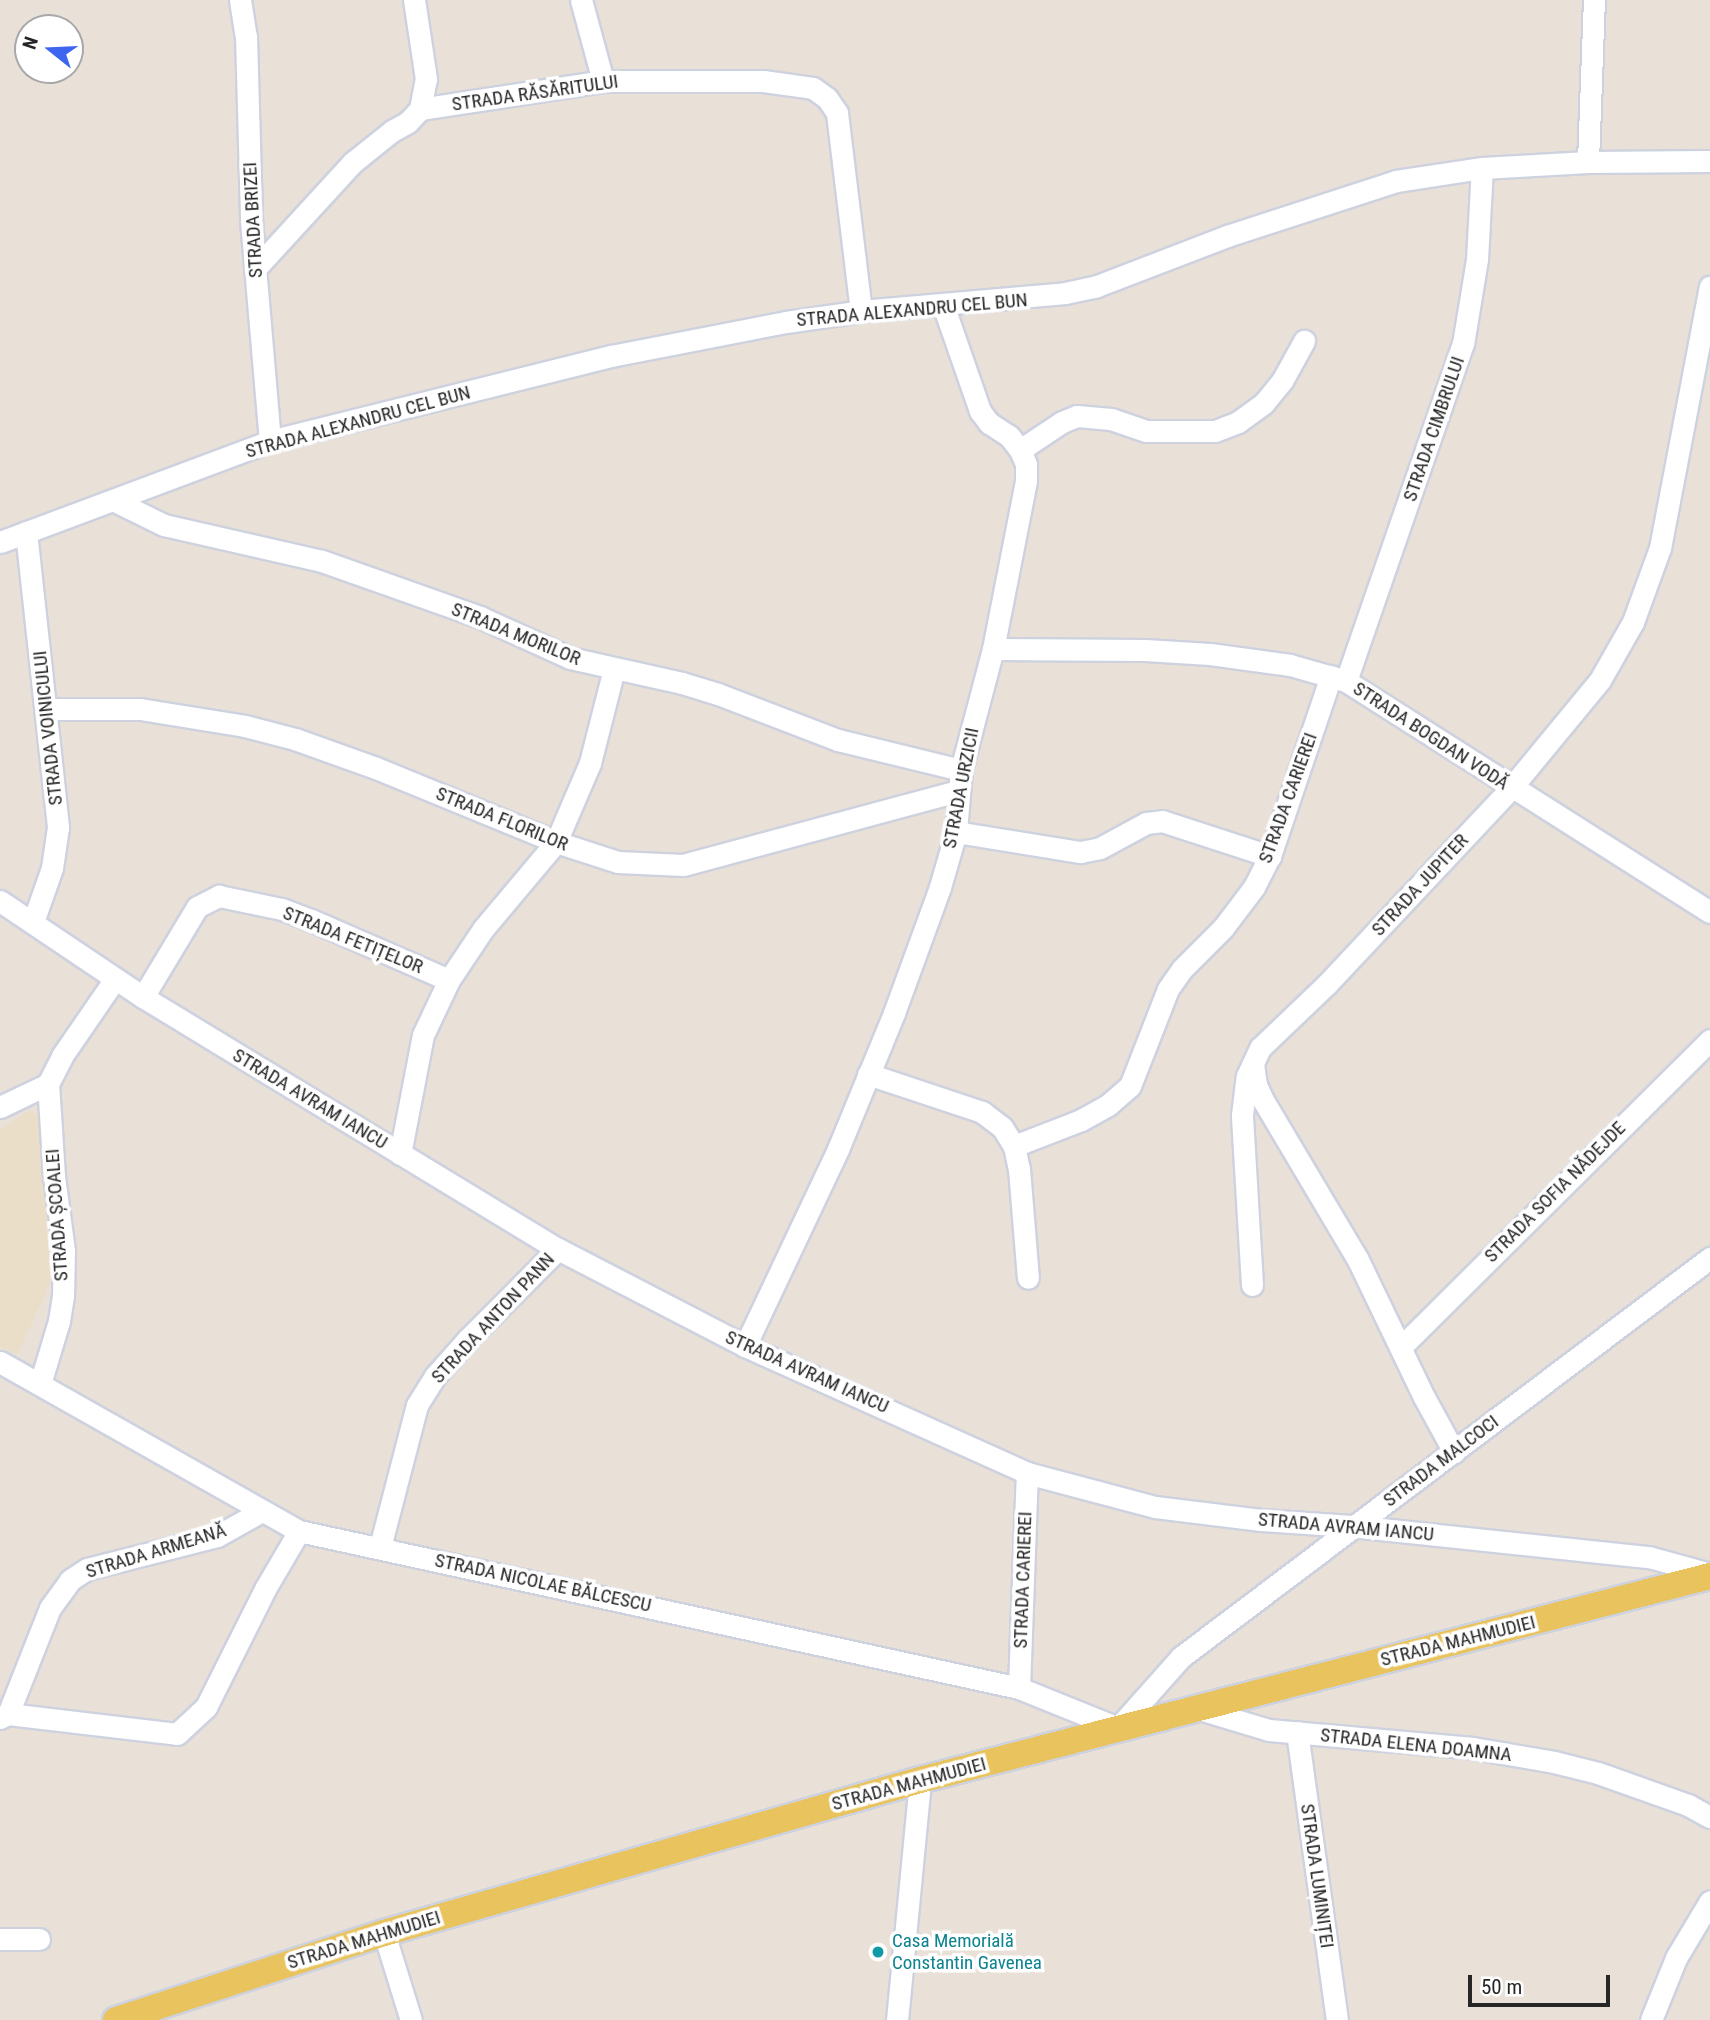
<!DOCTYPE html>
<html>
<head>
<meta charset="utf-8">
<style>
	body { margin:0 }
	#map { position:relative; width:1710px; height:2020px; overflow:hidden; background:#e9e1d8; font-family:"Roboto Condensed",sans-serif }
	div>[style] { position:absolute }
	.education>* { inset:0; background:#eadec8 }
	.roads { filter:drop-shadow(2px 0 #ced2df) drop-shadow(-2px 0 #ced2df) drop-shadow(0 2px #ced2df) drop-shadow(0 -2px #ced2df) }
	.minor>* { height:21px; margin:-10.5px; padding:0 10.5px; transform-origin:10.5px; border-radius:10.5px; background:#fff }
	.major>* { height:26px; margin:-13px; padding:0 13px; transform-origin:13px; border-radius:13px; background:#e8c35e }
	.dots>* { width:19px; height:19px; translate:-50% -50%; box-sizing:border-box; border:4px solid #fff; border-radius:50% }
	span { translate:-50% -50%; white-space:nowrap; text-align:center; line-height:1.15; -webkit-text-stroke:7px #fff; paint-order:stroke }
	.street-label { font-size:19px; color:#262626 }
	.culture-label { font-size:19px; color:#0d838f }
	.left { translate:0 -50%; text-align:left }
	.north { position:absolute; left:14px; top:14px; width:70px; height:70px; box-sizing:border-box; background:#fff; border:2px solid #a8a8a8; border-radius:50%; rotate:288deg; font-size:19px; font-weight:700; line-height:28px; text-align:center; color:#262626 }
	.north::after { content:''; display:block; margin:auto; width:24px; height:32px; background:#3e65ef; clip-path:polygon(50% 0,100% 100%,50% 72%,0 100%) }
	.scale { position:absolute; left:1468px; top:1975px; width:142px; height:32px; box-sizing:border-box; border:4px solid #262626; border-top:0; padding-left:9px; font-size:21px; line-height:24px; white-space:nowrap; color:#262626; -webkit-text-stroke:5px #fff; paint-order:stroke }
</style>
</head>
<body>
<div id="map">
	<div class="education">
		<div style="clip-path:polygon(28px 1111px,38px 1114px,51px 1281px,18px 1354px,0 1347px,0 1130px)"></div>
	</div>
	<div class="roads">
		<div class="minor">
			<div style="left:240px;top:0;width:36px;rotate:81deg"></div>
			<div style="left:246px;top:36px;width:184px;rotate:88.4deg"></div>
			<div style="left:251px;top:220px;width:222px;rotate:85.1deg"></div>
			<div style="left:581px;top:0;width:84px;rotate:74.8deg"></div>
			<div style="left:420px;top:109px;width:185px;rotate:-8.7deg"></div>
			<div style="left:603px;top:81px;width:160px"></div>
			<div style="left:763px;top:81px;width:50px;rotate:8deg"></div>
			<div style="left:813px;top:88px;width:17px;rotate:36deg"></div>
			<div style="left:827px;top:98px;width:18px;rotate:56deg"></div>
			<div style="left:837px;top:113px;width:199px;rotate:83.1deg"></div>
			<div style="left:1588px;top:162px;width:162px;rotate:-87.9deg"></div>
			<div style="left:255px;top:269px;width:144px;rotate:-47.5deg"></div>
			<div style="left:352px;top:163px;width:51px;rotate:-38.7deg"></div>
			<div style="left:392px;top:131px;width:18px;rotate:-29deg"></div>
			<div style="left:408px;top:122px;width:18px;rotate:-47deg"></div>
			<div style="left:420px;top:109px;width:31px;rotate:-79deg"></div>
			<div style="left:426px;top:79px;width:80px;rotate:-98.6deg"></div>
			<div style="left:1020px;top:450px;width:50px;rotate:-33.7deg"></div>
			<div style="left:1062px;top:422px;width:16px;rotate:-22deg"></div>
			<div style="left:1077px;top:416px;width:34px;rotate:5deg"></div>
			<div style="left:1111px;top:419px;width:37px;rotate:19deg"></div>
			<div style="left:1146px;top:431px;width:69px"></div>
			<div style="left:1215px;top:431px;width:25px;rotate:-21deg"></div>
			<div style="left:1238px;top:422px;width:32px;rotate:-36deg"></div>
			<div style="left:1264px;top:403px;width:28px;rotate:-51deg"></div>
			<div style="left:1282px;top:381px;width:46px;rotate:-61.2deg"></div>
			<div style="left:115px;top:501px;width:55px;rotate:26.1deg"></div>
			<div style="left:164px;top:525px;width:162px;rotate:12.8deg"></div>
			<div style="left:322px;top:561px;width:168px;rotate:19.5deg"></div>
			<div style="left:480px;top:617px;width:99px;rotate:24.5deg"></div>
			<div style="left:570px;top:658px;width:115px;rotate:12.6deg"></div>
			<div style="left:682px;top:683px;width:38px;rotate:17deg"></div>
			<div style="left:718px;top:694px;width:129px;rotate:21deg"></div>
			<div style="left:838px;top:740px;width:127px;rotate:13.7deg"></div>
			<div style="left:26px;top:532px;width:297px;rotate:83.8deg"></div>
			<div style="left:58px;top:827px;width:41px;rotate:98.3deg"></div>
			<div style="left:52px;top:868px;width:57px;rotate:109.4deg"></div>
			<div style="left:0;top:542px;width:288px;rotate:-20.5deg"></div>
			<div style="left:270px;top:441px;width:351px;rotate:-14deg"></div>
			<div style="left:611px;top:356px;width:178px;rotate:-11deg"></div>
			<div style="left:786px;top:322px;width:76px;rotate:-8.3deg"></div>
			<div style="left:861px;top:311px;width:205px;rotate:-5deg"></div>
			<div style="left:1065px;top:293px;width:33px;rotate:-12deg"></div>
			<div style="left:1097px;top:286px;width:139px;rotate:-21deg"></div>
			<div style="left:1227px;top:236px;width:178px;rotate:-18deg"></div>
			<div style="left:1396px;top:181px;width:87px;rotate:-8.6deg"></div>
			<div style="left:1482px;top:168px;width:106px;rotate:-3.2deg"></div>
			<div style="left:1588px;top:162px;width:122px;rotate:-0.5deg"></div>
			<div style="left:993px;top:649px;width:152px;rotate:0.4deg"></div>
			<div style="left:1145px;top:650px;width:65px;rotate:3.5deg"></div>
			<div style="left:1210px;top:654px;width:81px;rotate:7.8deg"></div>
			<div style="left:1290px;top:665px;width:58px;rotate:15.9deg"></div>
			<div style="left:1346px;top:681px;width:431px;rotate:32.4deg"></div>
			<div style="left:1346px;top:681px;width:357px;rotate:-70.9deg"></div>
			<div style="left:1463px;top:344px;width:86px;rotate:-80.6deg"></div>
			<div style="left:1477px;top:259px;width:91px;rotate:-86.9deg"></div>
			<div style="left:46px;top:709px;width:94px"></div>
			<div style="left:140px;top:709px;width:106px;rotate:9.2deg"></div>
			<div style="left:245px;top:726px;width:52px;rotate:14.6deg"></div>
			<div style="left:295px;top:739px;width:86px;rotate:19.7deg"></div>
			<div style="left:376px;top:768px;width:195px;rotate:22.3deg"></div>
			<div style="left:556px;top:842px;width:65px;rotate:17.9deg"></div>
			<div style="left:618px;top:862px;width:65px;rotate:2.6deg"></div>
			<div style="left:683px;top:865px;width:284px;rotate:-15.1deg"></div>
			<div style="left:956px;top:832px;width:126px;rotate:9.2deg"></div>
			<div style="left:1080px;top:852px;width:20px;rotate:-11deg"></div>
			<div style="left:1100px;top:848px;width:52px;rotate:-28.5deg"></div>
			<div style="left:1146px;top:823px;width:16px;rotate:-7deg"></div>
			<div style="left:1162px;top:821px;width:114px;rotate:18deg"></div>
			<div style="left:0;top:901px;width:172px;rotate:33.9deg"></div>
			<div style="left:143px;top:997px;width:486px;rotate:31.3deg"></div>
			<div style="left:558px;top:1249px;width:211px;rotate:27.4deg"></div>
			<div style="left:745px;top:1346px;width:309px;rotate:24.2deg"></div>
			<div style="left:1027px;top:1473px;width:132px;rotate:14.9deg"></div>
			<div style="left:1155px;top:1507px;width:107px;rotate:7deg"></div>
			<div style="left:1261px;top:1520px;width:91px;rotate:3.8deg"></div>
			<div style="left:1352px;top:1526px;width:299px;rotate:6deg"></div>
			<div style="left:1649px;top:1557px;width:63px;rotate:15.6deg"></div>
			<div style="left:143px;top:997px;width:105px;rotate:-59deg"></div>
			<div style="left:197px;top:907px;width:25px;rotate:-27deg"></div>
			<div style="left:219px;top:896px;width:64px;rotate:11.7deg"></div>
			<div style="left:282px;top:909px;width:31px;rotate:21deg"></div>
			<div style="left:311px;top:920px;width:150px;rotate:23.5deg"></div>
			<div style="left:1253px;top:1064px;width:21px;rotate:82deg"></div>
			<div style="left:1256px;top:1085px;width:17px;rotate:65deg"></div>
			<div style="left:1263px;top:1100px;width:186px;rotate:59.3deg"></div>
			<div style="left:1358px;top:1260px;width:152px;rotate:64.3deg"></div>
			<div style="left:1424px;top:1397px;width:63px;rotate:61.4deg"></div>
			<div style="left:868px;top:1074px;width:120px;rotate:18.4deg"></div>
			<div style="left:982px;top:1112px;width:25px;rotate:37deg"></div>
			<div style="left:1002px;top:1127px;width:22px;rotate:58deg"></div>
			<div style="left:1014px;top:1146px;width:24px;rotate:78deg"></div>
			<div style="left:1019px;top:1169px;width:109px;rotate:85.3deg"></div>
			<div style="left:0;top:1107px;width:53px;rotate:-25.6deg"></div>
			<div style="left:48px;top:1084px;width:31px;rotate:-63deg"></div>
			<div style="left:62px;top:1056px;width:93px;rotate:-55.5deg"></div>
			<div style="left:1014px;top:1146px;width:72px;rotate:-21.2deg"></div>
			<div style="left:1081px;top:1120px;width:31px;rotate:-29deg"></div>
			<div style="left:1108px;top:1105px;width:29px;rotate:-41deg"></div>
			<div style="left:1130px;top:1086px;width:104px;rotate:-68.6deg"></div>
			<div style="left:1168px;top:989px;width:24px;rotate:-55deg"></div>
			<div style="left:1182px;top:969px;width:58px;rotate:-45deg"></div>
			<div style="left:1223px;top:928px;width:51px;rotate:-52.9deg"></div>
			<div style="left:1254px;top:887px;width:35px;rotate:-63deg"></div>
			<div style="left:1270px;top:856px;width:190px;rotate:-71.3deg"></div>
			<div style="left:400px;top:1154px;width:121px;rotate:-79.1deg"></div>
			<div style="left:423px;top:1035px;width:61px;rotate:-64.7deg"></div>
			<div style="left:449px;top:980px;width:61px;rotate:-56.3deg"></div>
			<div style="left:483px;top:929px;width:114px;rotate:-50deg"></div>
			<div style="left:556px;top:842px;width:86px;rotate:-66.7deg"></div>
			<div style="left:590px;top:763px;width:97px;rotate:-75.7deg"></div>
			<div style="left:1252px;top:1285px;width:170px;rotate:-93.4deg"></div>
			<div style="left:1242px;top:1115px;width:39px;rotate:-83deg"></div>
			<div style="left:1247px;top:1076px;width:31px;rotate:-65deg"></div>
			<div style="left:1260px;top:1048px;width:93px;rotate:-43.7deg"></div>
			<div style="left:1327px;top:984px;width:269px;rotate:-46.8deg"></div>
			<div style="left:1511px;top:788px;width:140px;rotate:-50.5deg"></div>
			<div style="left:1600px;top:680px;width:67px;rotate:-60.4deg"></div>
			<div style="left:1633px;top:622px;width:79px;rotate:-70deg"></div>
			<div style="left:1660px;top:548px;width:266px;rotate:-79.2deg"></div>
			<div style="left:745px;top:1346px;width:218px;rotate:-64.7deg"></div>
			<div style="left:838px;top:1149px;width:147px;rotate:-67.6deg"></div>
			<div style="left:894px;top:1013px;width:134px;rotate:-69.9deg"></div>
			<div style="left:940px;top:887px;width:57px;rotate:-73.8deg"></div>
			<div style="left:956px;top:832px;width:62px;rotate:-85.4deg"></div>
			<div style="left:961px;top:770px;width:125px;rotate:-75.2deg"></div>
			<div style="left:993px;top:649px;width:171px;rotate:-78.9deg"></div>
			<div style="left:1026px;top:481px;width:17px;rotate:-90deg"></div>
			<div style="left:1026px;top:464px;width:15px;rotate:-113deg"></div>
			<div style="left:1020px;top:450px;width:18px;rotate:-128deg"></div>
			<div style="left:1009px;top:436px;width:24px;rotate:-147deg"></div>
			<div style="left:989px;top:423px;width:15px;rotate:-127deg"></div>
			<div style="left:980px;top:411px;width:112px;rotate:-109.2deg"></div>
			<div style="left:1402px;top:1346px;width:434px;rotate:-44.8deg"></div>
			<div style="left:0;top:1362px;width:343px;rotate:29.5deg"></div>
			<div style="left:299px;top:1531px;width:737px;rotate:12.3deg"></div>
			<div style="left:1019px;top:1688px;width:107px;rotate:22deg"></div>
			<div style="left:1118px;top:1728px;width:95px;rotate:-48.4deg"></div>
			<div style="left:1181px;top:1657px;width:663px;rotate:-37.03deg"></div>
			<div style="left:40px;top:1384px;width:66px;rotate:-73.2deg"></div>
			<div style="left:59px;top:1321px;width:25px;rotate:-81deg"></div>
			<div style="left:63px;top:1296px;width:45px;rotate:-88.7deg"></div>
			<div style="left:64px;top:1251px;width:76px;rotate:-97.6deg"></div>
			<div style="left:54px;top:1176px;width:92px;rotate:-93.7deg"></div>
			<div style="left:380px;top:1547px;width:147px;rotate:-75.4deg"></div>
			<div style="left:417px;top:1405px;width:34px;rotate:-58deg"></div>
			<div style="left:435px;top:1376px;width:50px;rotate:-48.3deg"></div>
			<div style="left:468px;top:1339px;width:127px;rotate:-45deg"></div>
			<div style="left:1019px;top:1688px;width:215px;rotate:-87.9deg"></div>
			<div style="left:1199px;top:1709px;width:73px;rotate:16.7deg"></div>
			<div style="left:1269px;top:1730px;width:205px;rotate:5deg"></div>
			<div style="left:1473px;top:1748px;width:82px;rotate:9.8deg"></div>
			<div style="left:1554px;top:1762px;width:45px;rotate:14deg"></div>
			<div style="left:1598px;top:1773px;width:96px;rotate:19.6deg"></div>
			<div style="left:1688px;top:1805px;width:25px;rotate:29deg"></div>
			<div style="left:8px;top:1714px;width:114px;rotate:-68.4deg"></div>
			<div style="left:50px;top:1608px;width:34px;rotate:-54deg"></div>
			<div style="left:70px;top:1580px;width:20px;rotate:-33deg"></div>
			<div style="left:87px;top:1569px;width:134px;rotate:-14.2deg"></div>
			<div style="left:217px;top:1536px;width:51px;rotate:-29.1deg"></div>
			<div style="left:0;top:1718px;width:9px;rotate:-27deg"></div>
			<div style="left:8px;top:1714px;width:170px;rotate:6.7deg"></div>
			<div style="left:177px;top:1734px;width:40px;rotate:-43deg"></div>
			<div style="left:206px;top:1707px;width:132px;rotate:-63.4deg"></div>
			<div style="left:265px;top:1589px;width:67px;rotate:-59.6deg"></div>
			<div style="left:1297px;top:1732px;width:291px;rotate:82.1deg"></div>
			<div style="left:384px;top:1933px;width:91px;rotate:72.8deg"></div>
			<div style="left:0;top:1939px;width:39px"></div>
			<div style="left:897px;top:2020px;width:241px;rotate:-84.5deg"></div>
			<div style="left:1651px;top:2020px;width:67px;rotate:-68deg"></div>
			<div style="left:1676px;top:1958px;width:66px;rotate:-59.2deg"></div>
		</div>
		<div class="major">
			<div style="left:116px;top:2020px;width:282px;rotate:-18deg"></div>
			<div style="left:384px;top:1933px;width:557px;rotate:-15.93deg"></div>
			<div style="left:920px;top:1780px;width:816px;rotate:-14.48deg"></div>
		</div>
	</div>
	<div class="dots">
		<div style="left:878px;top:1952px;background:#0f9aa8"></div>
	</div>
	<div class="street-label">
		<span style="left:535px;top:93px;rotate:-8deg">STRADA RĂSĂRITULUI</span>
		<span style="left:253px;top:220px;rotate:-93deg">STRADA BRIZEI</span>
		<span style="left:912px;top:310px;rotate:-5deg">STRADA ALEXANDRU CEL BUN</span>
		<span style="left:358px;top:422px;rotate:-15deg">STRADA ALEXANDRU CEL BUN</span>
		<span style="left:1434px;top:429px;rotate:-71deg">STRADA CIMBRULUI</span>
		<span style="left:516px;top:634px;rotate:22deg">STRADA MORILOR</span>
		<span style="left:48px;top:728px;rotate:-96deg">STRADA VOINICULUI</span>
		<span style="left:1431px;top:736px;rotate:33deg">STRADA BOGDAN VODĂ</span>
		<span style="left:961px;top:788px;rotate:-79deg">STRADA URZICII</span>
		<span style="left:1288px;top:798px;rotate:-70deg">STRADA CARIEREI</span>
		<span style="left:502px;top:819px;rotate:22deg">STRADA FLORILOR</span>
		<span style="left:1420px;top:885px;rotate:-47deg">STRADA JUPITER</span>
		<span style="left:353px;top:940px;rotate:22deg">STRADA FETIȚELOR</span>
		<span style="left:310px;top:1099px;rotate:31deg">STRADA AVRAM IANCU</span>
		<span style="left:1555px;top:1192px;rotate:-45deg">STRADA SOFIA NĂDEJDE</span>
		<span style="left:57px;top:1215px;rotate:-94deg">STRADA ȘCOALEI</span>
		<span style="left:493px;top:1318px;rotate:-47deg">STRADA ANTON PANN</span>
		<span style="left:807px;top:1372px;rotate:24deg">STRADA AVRAM IANCU</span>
		<span style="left:1441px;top:1461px;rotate:-37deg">STRADA MALCOCI</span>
		<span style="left:1346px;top:1527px;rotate:5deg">STRADA AVRAM IANCU</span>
		<span style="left:156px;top:1551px;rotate:-17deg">STRADA ARMEANĂ</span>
		<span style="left:1023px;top:1580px;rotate:-88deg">STRADA CARIEREI</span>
		<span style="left:543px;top:1583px;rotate:12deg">STRADA NICOLAE BĂLCESCU</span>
		<span style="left:1458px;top:1641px;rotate:-14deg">STRADA MAHMUDIEI</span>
		<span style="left:1416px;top:1745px;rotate:6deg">STRADA ELENA DOAMNA</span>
		<span style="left:909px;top:1784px;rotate:-15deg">STRADA MAHMUDIEI</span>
		<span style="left:1317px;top:1876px;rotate:82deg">STRADA LUMINIȚEI</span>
		<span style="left:364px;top:1940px;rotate:-17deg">STRADA MAHMUDIEI</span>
	</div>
	<div class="culture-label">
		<span class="left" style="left:892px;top:1952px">Casa Memorială<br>Constantin Gavenea</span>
	</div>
	<div class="north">N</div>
	<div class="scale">50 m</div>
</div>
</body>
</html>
